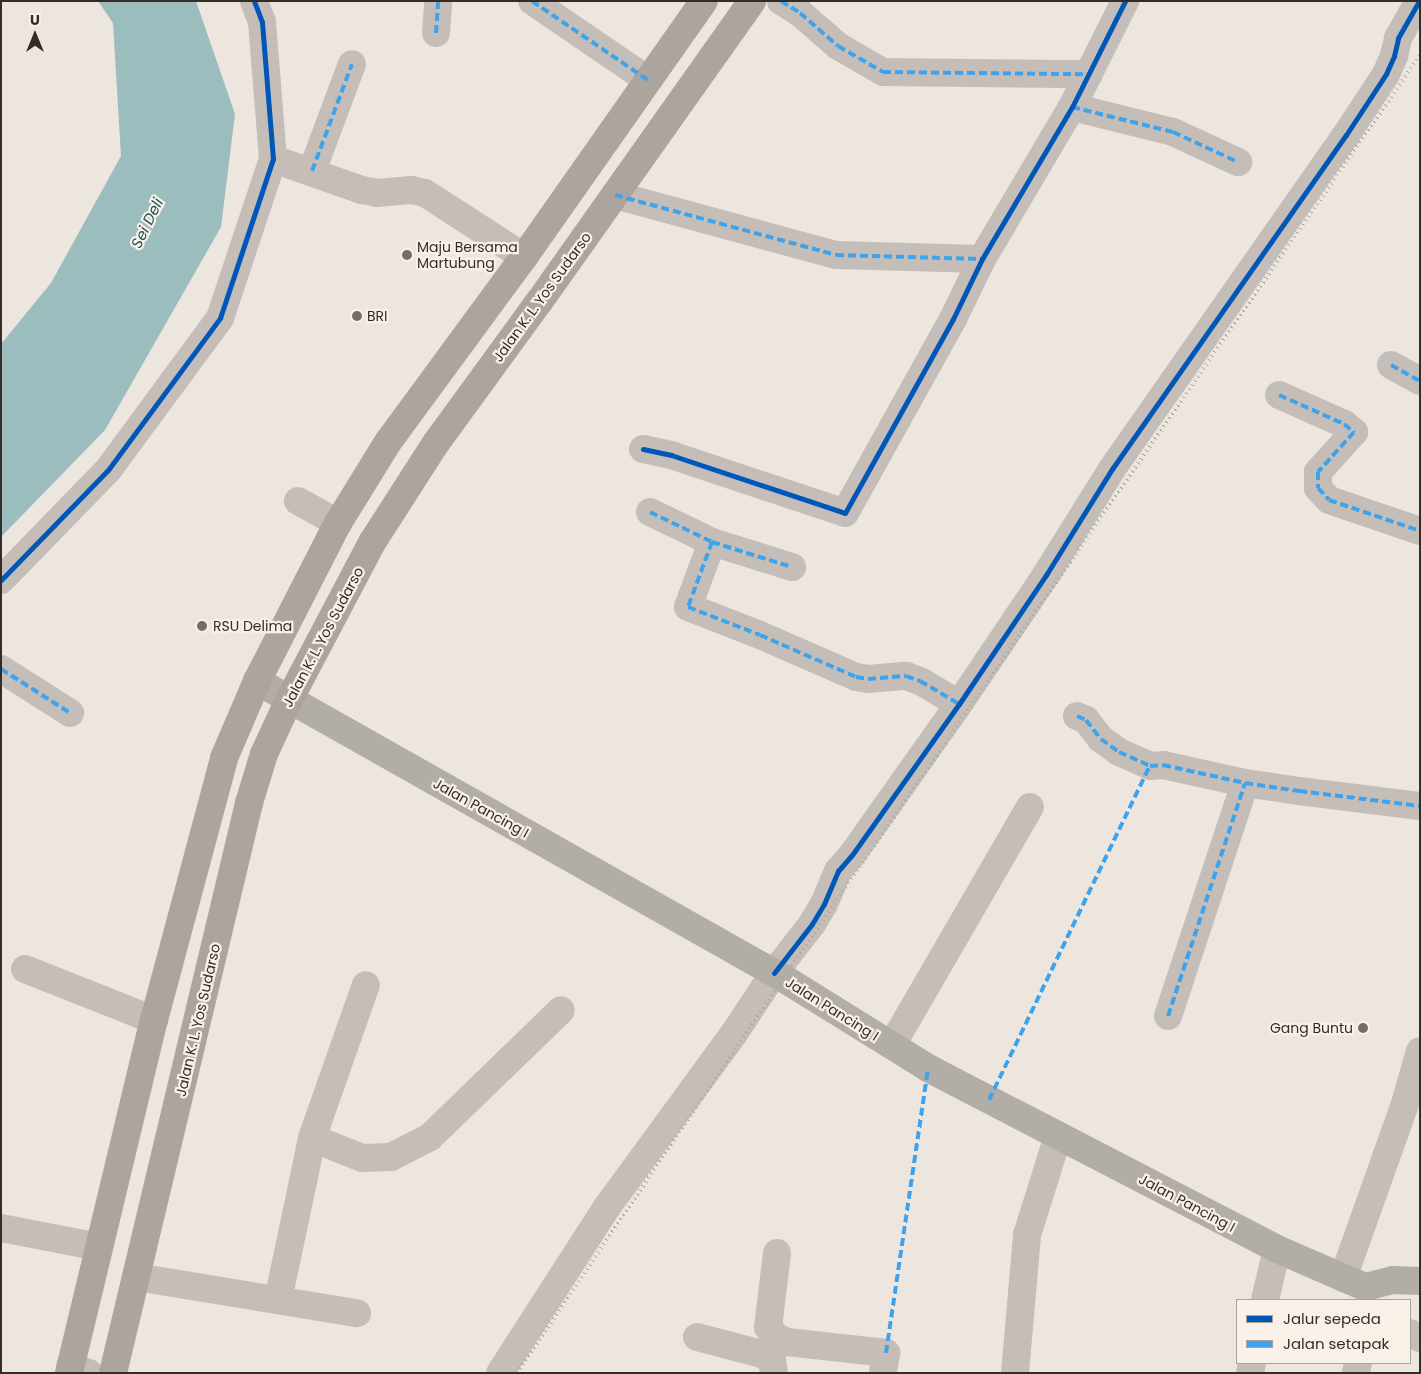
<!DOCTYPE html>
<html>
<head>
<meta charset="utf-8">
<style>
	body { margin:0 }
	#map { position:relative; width:1421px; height:1374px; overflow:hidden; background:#ece6df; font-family:Poppins,sans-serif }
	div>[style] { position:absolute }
	.water>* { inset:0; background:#9cbdbd }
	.minor>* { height:28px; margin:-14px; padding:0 14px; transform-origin:14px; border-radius:14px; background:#c5beb8 }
	.major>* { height:28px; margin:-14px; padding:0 14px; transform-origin:14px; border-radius:14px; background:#b3ada8 }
	.highway>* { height:28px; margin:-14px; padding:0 14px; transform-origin:14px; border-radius:14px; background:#aba59e }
	.rail>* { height:4px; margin-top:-2px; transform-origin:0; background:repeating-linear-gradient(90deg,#aca7a3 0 1px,transparent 0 5px) }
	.quiet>* { height:4px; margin-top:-2px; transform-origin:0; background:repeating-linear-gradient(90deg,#3fa3eb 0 8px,transparent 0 12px) }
	.cycleway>* { height:5px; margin:-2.5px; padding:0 2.5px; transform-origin:2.5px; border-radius:2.5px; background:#0057b8 }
	.dots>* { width:14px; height:14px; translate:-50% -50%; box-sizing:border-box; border:2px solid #f9f1e7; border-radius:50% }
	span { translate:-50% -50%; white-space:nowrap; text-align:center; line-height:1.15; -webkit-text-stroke:4.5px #f9f1e7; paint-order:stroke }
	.poi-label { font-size:14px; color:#362c27 }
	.left { translate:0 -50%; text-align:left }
	.right { translate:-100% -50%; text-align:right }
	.street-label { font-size:14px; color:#362c27 }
	.water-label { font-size:15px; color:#1d5257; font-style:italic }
	.frame { position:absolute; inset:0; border:2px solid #362c27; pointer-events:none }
	.legend { position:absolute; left:1236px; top:1299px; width:175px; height:65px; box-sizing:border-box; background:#f9f1e7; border:1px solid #aba29a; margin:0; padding:6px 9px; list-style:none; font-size:15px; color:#362c27 }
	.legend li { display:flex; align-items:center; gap:10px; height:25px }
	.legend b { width:25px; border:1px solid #aba29a }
	.north { position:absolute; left:10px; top:10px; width:50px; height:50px; -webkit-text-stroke:4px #f9f1e7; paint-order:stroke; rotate:0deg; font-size:14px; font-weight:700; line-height:20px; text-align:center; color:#362c27 }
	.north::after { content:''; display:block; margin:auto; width:18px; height:22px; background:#362c27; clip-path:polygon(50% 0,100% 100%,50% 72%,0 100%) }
</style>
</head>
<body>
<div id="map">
	<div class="water">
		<div style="clip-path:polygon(98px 1px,196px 1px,235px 114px,221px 227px,105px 430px,1px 537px,1px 344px,51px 283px,121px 156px,113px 23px)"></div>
	</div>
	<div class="minor">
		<div style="left:532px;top:1px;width:140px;rotate:34.3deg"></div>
		<div style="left:781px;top:1px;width:22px;rotate:32deg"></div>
		<div style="left:800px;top:13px;width:50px;rotate:41deg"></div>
		<div style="left:838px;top:46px;width:52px;rotate:30deg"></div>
		<div style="left:883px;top:72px;width:206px;rotate:0.6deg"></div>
		<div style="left:436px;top:33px;width:32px;rotate:-86deg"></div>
		<div style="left:1072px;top:107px;width:104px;rotate:13.9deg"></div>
		<div style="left:1173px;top:132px;width:72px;rotate:24.8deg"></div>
		<div style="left:273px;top:159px;width:94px;rotate:19.2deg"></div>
		<div style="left:362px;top:190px;width:15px;rotate:11deg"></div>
		<div style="left:377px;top:193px;width:34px;rotate:-5deg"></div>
		<div style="left:411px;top:190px;width:14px;rotate:12deg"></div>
		<div style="left:425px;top:193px;width:118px;rotate:32.9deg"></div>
		<div style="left:312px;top:171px;width:114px;rotate:-69.5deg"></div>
		<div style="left:615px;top:195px;width:229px;rotate:15.2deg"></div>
		<div style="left:836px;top:255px;width:146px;rotate:1.6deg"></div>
		<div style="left:1391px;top:365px;width:33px;rotate:29deg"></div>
		<div style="left:1279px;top:395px;width:71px;rotate:24deg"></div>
		<div style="left:1344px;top:424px;width:13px;rotate:39deg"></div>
		<div style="left:1354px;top:432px;width:54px;rotate:132deg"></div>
		<div style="left:1318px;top:472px;width:16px;rotate:90deg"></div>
		<div style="left:1318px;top:488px;width:16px;rotate:47deg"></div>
		<div style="left:1329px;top:500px;width:96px;rotate:18.8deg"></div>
		<div style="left:643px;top:449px;width:29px;rotate:12deg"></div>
		<div style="left:671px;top:455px;width:183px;rotate:18.4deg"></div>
		<div style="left:845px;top:513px;width:222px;rotate:-60.9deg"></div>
		<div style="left:953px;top:319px;width:67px;rotate:-64.2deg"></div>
		<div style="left:982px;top:259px;width:177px;rotate:-59.4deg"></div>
		<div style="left:1072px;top:107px;width:119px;rotate:-63.4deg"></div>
		<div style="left:298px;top:501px;width:46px;rotate:28.8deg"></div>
		<div style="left:650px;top:512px;width:69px;rotate:25.8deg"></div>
		<div style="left:712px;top:542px;width:84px;rotate:17.4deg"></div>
		<div style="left:712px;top:542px;width:69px;rotate:110.3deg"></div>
		<div style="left:688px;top:607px;width:77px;rotate:21.3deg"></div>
		<div style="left:760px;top:635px;width:105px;rotate:23.6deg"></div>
		<div style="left:856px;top:677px;width:12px;rotate:9deg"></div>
		<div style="left:868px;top:679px;width:38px;rotate:-5deg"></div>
		<div style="left:906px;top:676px;width:15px;rotate:20deg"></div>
		<div style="left:920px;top:681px;width:45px;rotate:30.5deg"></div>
		<div style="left:1px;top:580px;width:153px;rotate:-45.8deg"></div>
		<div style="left:108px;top:470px;width:189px;rotate:-53.6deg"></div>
		<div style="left:220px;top:318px;width:168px;rotate:-71.6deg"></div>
		<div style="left:273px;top:159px;width:137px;rotate:-94.6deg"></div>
		<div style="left:262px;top:22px;width:22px;rotate:-111deg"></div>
		<div style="left:1px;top:669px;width:82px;rotate:32.5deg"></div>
		<div style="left:1077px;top:716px;width:10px;rotate:24deg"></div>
		<div style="left:1086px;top:720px;width:24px;rotate:52deg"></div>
		<div style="left:1101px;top:739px;width:22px;rotate:36deg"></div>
		<div style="left:1119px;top:752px;width:34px;rotate:24deg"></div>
		<div style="left:1150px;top:766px;width:13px;rotate:-4deg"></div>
		<div style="left:1163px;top:765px;width:84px;rotate:12.4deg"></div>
		<div style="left:1245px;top:783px;width:55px;rotate:8.4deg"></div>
		<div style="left:1299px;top:791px;width:122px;rotate:7.1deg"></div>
		<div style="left:25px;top:969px;width:139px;rotate:21.6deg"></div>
		<div style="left:1168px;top:1016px;width:245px;rotate:-71.7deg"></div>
		<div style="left:892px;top:1045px;width:275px;rotate:-59.9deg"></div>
		<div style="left:312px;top:1138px;width:54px;rotate:21.8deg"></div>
		<div style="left:362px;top:1158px;width:29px;rotate:-2deg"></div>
		<div style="left:391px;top:1157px;width:44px;rotate:-27.1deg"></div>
		<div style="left:430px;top:1137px;width:182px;rotate:-44.1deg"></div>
		<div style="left:1px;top:1228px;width:100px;rotate:11deg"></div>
		<div style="left:777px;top:1253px;width:75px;rotate:96.9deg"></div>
		<div style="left:768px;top:1327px;width:13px;rotate:51deg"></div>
		<div style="left:776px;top:1337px;width:12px;rotate:24deg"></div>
		<div style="left:787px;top:1342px;width:100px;rotate:6.3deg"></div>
		<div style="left:886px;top:1353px;width:20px;rotate:99deg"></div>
		<div style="left:136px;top:1277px;width:224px;rotate:9.3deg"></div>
		<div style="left:1343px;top:1278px;width:182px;rotate:-70.4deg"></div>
		<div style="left:1404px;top:1107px;width:58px;rotate:-74.1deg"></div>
		<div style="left:278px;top:1300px;width:166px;rotate:-78.1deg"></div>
		<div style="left:312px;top:1138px;width:162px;rotate:-70.6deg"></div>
		<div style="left:1265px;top:1300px;width:52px;rotate:-76.8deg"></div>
		<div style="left:1410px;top:1333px;width:11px;rotate:27deg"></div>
		<div style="left:697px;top:1337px;width:67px;rotate:14.7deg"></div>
		<div style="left:762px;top:1354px;width:12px;rotate:31deg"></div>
		<div style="left:772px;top:1360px;width:13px;rotate:81deg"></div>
		<div style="left:70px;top:1367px;width:20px;rotate:18deg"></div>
		<div style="left:500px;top:1373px;width:197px;rotate:-57.2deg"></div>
		<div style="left:607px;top:1207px;width:217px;rotate:-53.8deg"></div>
		<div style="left:735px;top:1032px;width:71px;rotate:-56.5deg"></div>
		<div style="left:774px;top:973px;width:62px;rotate:-52.2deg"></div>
		<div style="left:812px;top:924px;width:23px;rotate:-59deg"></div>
		<div style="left:824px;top:904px;width:36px;rotate:-67deg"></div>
		<div style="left:838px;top:871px;width:21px;rotate:-49deg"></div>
		<div style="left:852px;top:855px;width:185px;rotate:-54.7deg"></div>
		<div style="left:959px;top:704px;width:156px;rotate:-56deg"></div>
		<div style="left:1046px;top:575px;width:125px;rotate:-58.1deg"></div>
		<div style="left:1112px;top:469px;width:408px;rotate:-55deg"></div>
		<div style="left:1346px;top:135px;width:73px;rotate:-56.7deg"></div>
		<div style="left:1386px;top:74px;width:20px;rotate:-66deg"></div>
		<div style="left:1394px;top:56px;width:18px;rotate:-77deg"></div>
		<div style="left:1398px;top:38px;width:43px;rotate:-60.4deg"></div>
		<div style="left:1015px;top:1373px;width:139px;rotate:-85deg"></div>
		<div style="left:1027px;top:1235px;width:104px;rotate:-72.6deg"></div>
		<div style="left:1250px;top:1373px;width:10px;rotate:-79deg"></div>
		<div style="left:1356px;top:1373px;width:10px;rotate:-79deg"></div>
	</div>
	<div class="major">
		<div style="left:257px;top:681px;width:604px;rotate:29.45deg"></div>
		<div style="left:783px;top:978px;width:171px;rotate:31.8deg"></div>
		<div style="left:928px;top:1068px;width:393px;rotate:27.4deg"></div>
		<div style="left:1277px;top:1249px;width:96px;rotate:23.4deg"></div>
		<div style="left:1365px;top:1287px;width:29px;rotate:-14deg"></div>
		<div style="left:1393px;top:1280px;width:27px;rotate:2deg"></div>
	</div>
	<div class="highway">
		<div style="left:69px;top:1373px;width:363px;rotate:-76.5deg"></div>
		<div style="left:154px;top:1020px;width:271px;rotate:-75deg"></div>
		<div style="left:224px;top:758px;width:84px;rotate:-66.8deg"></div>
		<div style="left:257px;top:681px;width:178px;rotate:-62.9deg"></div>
		<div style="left:338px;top:523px;width:95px;rotate:-58.3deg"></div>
		<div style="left:388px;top:442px;width:230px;rotate:-53.7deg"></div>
		<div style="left:524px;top:257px;width:313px;rotate:-54.9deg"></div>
		<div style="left:113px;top:1373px;width:586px;rotate:-76.58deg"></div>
		<div style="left:249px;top:803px;width:51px;rotate:-73deg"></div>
		<div style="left:264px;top:754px;width:60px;rotate:-65.2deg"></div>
		<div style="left:289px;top:700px;width:180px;rotate:-62.2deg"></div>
		<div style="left:373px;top:541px;width:117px;rotate:-57.3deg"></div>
		<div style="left:436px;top:443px;width:175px;rotate:-53.9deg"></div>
		<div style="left:539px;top:302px;width:369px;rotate:-54.7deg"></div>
	</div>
	<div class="rail">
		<div style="left:517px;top:1373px;width:476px;rotate:-56deg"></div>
		<div style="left:783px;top:978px;width:1121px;rotate:-55.39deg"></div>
	</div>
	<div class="quiet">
		<div style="left:532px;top:1px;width:140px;rotate:34.3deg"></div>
		<div style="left:781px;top:1px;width:22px;rotate:32deg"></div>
		<div style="left:800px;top:13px;width:50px;rotate:41deg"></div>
		<div style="left:838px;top:46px;width:52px;rotate:30deg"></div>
		<div style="left:883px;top:72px;width:206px;rotate:0.6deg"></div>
		<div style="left:436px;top:33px;width:32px;rotate:-86deg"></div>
		<div style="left:1072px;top:107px;width:104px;rotate:13.9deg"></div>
		<div style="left:1173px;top:132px;width:72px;rotate:24.8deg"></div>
		<div style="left:312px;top:171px;width:114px;rotate:-69.5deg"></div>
		<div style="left:615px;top:195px;width:229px;rotate:15.2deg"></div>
		<div style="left:836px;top:255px;width:146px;rotate:1.6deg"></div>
		<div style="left:1391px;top:365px;width:33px;rotate:29deg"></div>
		<div style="left:1279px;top:395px;width:71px;rotate:24deg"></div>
		<div style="left:1344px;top:424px;width:13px;rotate:39deg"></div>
		<div style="left:1354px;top:432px;width:54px;rotate:132deg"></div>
		<div style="left:1318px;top:472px;width:16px;rotate:90deg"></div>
		<div style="left:1318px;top:488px;width:16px;rotate:47deg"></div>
		<div style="left:1329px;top:500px;width:96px;rotate:18.8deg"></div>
		<div style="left:650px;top:512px;width:69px;rotate:25.8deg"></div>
		<div style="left:712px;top:542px;width:84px;rotate:17.4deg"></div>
		<div style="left:712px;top:542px;width:69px;rotate:110.3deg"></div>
		<div style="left:688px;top:607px;width:77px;rotate:21.3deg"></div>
		<div style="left:760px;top:635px;width:105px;rotate:23.6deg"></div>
		<div style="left:856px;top:677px;width:12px;rotate:9deg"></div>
		<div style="left:868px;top:679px;width:38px;rotate:-5deg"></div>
		<div style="left:906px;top:676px;width:15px;rotate:20deg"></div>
		<div style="left:920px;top:681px;width:45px;rotate:30.5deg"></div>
		<div style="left:1px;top:669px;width:82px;rotate:32.5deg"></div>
		<div style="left:1077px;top:716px;width:10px;rotate:24deg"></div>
		<div style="left:1086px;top:720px;width:24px;rotate:52deg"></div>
		<div style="left:1101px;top:739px;width:22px;rotate:36deg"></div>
		<div style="left:1119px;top:752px;width:34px;rotate:24deg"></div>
		<div style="left:1150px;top:766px;width:13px;rotate:-4deg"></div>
		<div style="left:1163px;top:765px;width:84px;rotate:12.4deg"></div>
		<div style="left:1245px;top:783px;width:55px;rotate:8.4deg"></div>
		<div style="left:1299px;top:791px;width:122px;rotate:7.1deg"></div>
		<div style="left:1168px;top:1016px;width:245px;rotate:-71.7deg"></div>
		<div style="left:989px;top:1100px;width:371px;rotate:-64.3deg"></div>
		<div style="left:886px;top:1353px;width:288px;rotate:-81.6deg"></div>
	</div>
	<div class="cycleway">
		<div style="left:643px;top:449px;width:29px;rotate:12deg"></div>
		<div style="left:671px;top:455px;width:183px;rotate:18.4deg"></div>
		<div style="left:845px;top:513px;width:222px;rotate:-60.9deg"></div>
		<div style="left:953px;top:319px;width:67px;rotate:-64.2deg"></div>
		<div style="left:982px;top:259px;width:177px;rotate:-59.4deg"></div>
		<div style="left:1072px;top:107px;width:119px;rotate:-63.4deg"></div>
		<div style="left:1px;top:580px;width:153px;rotate:-45.8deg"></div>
		<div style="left:108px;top:470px;width:189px;rotate:-53.6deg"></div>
		<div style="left:220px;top:318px;width:168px;rotate:-71.6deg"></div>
		<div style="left:273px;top:159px;width:137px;rotate:-94.6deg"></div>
		<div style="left:262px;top:22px;width:22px;rotate:-111deg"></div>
		<div style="left:774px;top:973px;width:62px;rotate:-52.2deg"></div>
		<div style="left:812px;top:924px;width:23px;rotate:-59deg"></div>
		<div style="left:824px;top:904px;width:36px;rotate:-67deg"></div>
		<div style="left:838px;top:871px;width:21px;rotate:-49deg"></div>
		<div style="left:852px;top:855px;width:185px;rotate:-54.7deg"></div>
		<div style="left:959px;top:704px;width:156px;rotate:-56deg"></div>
		<div style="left:1046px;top:575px;width:125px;rotate:-58.1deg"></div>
		<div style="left:1112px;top:469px;width:408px;rotate:-55deg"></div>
		<div style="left:1346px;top:135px;width:73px;rotate:-56.7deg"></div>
		<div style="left:1386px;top:74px;width:20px;rotate:-66deg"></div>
		<div style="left:1394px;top:56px;width:18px;rotate:-77deg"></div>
		<div style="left:1398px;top:38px;width:43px;rotate:-60.4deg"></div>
	</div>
	<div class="dots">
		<div style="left:407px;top:255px;background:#766d67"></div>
		<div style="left:357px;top:316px;background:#766d67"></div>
		<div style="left:202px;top:626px;background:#766d67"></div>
		<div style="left:1363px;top:1028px;background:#766d67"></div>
	</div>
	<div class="poi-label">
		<span class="left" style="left:417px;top:255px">Maju Bersama<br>Martubung</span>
		<span class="left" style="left:367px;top:316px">BRI</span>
		<span class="left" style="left:213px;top:626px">RSU Delima</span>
		<span class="right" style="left:1353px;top:1028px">Gang Buntu</span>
	</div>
	<div class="street-label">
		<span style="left:542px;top:297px;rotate:-54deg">Jalan K. L. Yos Sudarso</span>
		<span style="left:323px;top:637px;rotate:-62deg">Jalan K. L. Yos Sudarso</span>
		<span style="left:481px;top:808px;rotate:29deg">Jalan Pancing I</span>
		<span style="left:832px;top:1009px;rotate:32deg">Jalan Pancing I</span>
		<span style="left:198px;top:1020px;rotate:-77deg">Jalan K. L. Yos Sudarso</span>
		<span style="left:1187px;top:1203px;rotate:28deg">Jalan Pancing I</span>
	</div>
	<div class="water-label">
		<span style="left:147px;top:223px;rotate:-64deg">Sei Deli</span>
	</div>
	<div class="frame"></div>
	<ul class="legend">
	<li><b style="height:6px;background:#0057b8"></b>Jalur sepeda</li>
	<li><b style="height:6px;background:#3fa3eb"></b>Jalan setapak</li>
	</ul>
	<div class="north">U</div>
</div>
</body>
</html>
